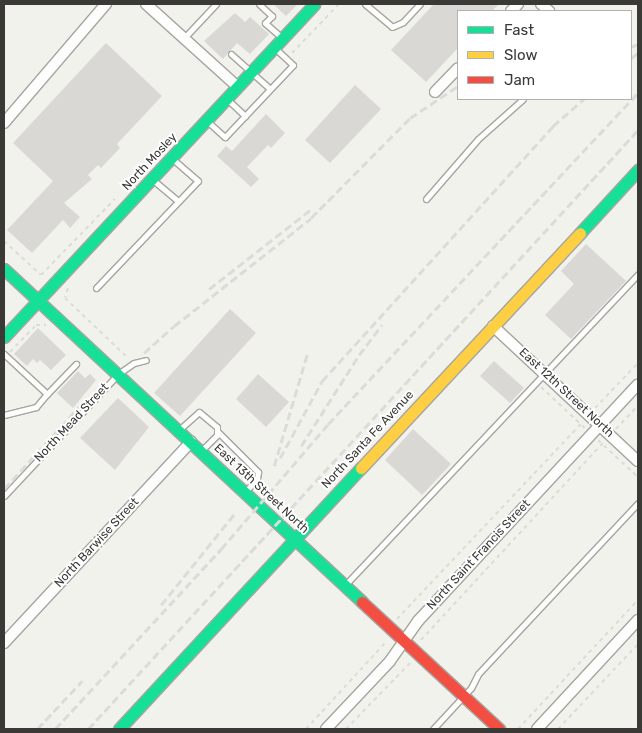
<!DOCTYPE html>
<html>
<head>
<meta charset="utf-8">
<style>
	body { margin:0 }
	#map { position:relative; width:642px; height:733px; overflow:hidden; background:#f2f2ed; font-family:Rubik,sans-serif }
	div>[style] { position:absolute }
	.building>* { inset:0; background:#dad8d5 }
	.path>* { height:2px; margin-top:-1px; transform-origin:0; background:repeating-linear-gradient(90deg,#dbdbd9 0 4px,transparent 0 8px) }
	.roads { filter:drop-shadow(1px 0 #a6a5a1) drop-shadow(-1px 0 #a6a5a1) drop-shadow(0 1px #a6a5a1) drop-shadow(0 -1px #a6a5a1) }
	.lane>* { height:5px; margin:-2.5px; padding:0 2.5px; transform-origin:2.5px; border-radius:2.5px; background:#fdfdfc }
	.street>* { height:10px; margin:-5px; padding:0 5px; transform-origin:5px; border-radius:5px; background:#fdfdfc }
	.fast>* { height:11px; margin:-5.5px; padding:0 5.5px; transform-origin:5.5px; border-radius:5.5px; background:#16e098 }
	.slow>* { height:11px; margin:-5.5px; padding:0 5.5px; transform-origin:5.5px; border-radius:5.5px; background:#ffcf43 }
	.jam>* { height:11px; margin:-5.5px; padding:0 5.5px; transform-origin:5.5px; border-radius:5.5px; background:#f24e42 }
	.rail>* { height:2.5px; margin-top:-1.25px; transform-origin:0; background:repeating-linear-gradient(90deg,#dbdbd9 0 8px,transparent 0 12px) }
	span { translate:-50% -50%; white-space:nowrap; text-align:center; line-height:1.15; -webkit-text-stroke:4px #fff; paint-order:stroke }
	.street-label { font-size:12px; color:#3a3936 }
	.frame { position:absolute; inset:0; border:5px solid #3a3936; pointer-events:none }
	.legend { position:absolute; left:457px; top:10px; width:175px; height:90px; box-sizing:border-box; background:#fff; border:1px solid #b0b0af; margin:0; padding:6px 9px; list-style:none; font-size:15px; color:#3a3936 }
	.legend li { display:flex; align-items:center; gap:10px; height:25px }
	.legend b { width:25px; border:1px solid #b0b0af }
</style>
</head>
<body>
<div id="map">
	<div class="building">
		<div style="clip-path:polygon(273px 4px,298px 4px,286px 16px)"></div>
		<div style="clip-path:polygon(434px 4px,499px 4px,492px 11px,458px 11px,458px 48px,426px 82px,391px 50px)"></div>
		<div style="clip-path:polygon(235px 13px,245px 22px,250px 17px,269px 34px,250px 54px,237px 43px,223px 59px,204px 41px)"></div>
		<div style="clip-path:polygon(106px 43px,162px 96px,117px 144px,120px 148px,101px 168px,98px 165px,88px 175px,92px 179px,64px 203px,80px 217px,70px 228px,63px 220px,32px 253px,7px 230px,53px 181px,13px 143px)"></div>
		<div style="clip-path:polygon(355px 85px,381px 109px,330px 163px,305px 140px)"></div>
		<div style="clip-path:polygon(266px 114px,285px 133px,271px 148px,268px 145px,247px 167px,259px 179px,251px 187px,217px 156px,226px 146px,232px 151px)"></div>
		<div style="clip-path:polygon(586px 244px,626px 281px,571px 339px,545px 315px,574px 284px,561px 271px)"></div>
		<div style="clip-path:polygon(230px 309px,256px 333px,180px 416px,154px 393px)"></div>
		<div style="clip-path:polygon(38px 328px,66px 355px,51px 370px,40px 360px,37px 363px,33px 359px,27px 366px,14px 354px)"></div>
		<div style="clip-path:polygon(494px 361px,524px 388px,510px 403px,480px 376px)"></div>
		<div style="clip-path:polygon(78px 371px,85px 378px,90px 374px,96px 380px,73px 408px,57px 393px)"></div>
		<div style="clip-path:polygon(258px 374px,289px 402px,266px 427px,236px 399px)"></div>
		<div style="clip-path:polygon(118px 398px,149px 427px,115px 470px,80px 438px)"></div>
		<div style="clip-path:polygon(413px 429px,451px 464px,422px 495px,385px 460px)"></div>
	</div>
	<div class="path">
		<div style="left:292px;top:53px;width:68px;rotate:-46.2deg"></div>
		<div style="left:4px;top:241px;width:50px;rotate:42.6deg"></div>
		<div style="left:41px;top:275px;width:106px;rotate:-45.8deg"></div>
		<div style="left:68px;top:288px;width:10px;rotate:107deg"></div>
		<div style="left:65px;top:298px;width:87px;rotate:43.6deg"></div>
		<div style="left:10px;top:352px;width:37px;rotate:-46deg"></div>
		<div style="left:36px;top:325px;width:10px"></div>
		<div style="left:541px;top:387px;width:60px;rotate:43deg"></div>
		<div style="left:595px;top:408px;width:62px;rotate:-46.3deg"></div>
		<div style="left:616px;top:429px;width:33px;rotate:-47deg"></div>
		<div style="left:598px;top:440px;width:54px;rotate:42.8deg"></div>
		<div style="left:397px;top:619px;width:270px;rotate:-46.7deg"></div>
		<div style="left:421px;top:640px;width:270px;rotate:-47.3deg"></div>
		<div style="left:306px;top:729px;width:120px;rotate:-47.4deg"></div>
		<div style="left:346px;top:729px;width:92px;rotate:-45.9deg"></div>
		<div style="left:518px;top:729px;width:176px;rotate:-47.1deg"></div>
		<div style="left:558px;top:729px;width:117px;rotate:-46.7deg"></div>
	</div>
	<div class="roads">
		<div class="lane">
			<div style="left:259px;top:4px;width:18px;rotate:43deg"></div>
			<div style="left:272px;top:16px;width:10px;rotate:135deg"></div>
			<div style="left:265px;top:23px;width:20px;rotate:41deg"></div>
			<div style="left:365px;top:4px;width:35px;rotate:40deg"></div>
			<div style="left:392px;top:27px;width:12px;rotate:-24deg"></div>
			<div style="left:403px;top:22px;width:25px;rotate:-47deg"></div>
			<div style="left:184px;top:38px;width:47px;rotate:-46.7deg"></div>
			<div style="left:231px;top:54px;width:52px;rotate:41.9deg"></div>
			<div style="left:227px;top:99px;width:25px;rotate:43deg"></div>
			<div style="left:207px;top:121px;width:24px;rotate:42deg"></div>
			<div style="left:225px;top:137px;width:99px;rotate:-46.6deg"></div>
			<div style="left:293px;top:65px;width:25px;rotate:-137deg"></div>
			<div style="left:153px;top:180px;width:33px;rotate:40deg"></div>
			<div style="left:426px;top:199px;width:79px;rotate:-49.1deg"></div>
			<div style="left:478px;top:139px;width:60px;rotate:-41.6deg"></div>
			<div style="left:96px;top:288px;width:148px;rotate:-46.4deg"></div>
			<div style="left:198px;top:181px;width:33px;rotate:-139deg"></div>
			<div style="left:4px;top:354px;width:59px;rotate:42.9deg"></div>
			<div style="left:47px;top:394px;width:42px;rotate:-46deg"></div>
			<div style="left:4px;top:415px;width:33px;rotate:-14deg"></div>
			<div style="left:36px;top:407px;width:17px;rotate:-50deg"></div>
			<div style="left:180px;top:429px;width:25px;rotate:-42deg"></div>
			<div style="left:199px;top:412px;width:23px;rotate:40deg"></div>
			<div style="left:217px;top:427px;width:8px;rotate:90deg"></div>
			<div style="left:217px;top:435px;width:23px;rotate:135deg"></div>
			<div style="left:218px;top:432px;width:57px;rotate:45deg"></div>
			<div style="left:258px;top:472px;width:7px;rotate:98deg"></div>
			<div style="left:257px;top:479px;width:18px;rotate:133deg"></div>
			<div style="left:4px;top:496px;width:167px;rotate:-46.9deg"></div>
			<div style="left:118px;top:374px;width:19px;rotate:-35deg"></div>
			<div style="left:134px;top:363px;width:12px;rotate:-14deg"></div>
			<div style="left:347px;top:583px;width:424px;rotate:-46.7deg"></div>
			<div style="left:433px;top:729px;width:56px;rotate:-47.2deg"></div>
			<div style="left:471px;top:688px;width:16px;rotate:-63deg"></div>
			<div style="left:478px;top:674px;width:234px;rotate:-46.9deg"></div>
		</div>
		<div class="street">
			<div style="left:146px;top:4px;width:124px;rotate:42.1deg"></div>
			<div style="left:541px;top:4px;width:11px;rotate:41deg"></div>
			<div style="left:511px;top:11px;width:10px;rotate:-45deg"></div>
			<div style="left:435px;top:92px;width:33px;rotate:-46deg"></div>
			<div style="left:4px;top:123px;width:157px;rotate:-49.4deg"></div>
			<div style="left:493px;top:326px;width:198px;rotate:43deg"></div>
			<div style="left:4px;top:643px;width:275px;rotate:-47.1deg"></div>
			<div style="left:326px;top:729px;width:93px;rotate:-46.7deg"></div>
			<div style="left:390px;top:661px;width:49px;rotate:-55deg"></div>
			<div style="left:418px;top:621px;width:323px;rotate:-47.1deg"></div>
			<div style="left:537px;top:729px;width:149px;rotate:-47.2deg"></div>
		</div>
		<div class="fast">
			<div style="left:580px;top:233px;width:86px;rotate:-47.4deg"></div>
			<div style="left:4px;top:269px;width:489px;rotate:42.9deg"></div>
			<div style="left:4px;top:337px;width:455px;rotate:-47deg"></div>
			<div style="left:119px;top:729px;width:356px;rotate:-47.2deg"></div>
		</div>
		<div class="slow">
			<div style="left:361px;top:468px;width:321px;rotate:-47deg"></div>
		</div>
		<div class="jam">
			<div style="left:362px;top:602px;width:187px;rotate:42.8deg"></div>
		</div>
	</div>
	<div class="rail">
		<div style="left:631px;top:47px;width:8px;rotate:-23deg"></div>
		<div style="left:631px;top:58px;width:9px;rotate:-36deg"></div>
		<div style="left:209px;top:289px;width:128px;rotate:-38deg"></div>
		<div style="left:144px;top:353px;width:40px;rotate:-42deg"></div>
		<div style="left:174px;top:326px;width:174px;rotate:-38.2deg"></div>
		<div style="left:311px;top:218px;width:141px;rotate:-45.3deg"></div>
		<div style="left:410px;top:118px;width:58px;rotate:-33.7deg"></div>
		<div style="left:301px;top:446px;width:108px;rotate:-57.5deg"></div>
		<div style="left:359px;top:355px;width:38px;rotate:-53deg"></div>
		<div style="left:280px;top:458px;width:88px;rotate:-61.4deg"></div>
		<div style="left:322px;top:381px;width:344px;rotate:-47.8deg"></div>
		<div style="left:553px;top:126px;width:41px;rotate:-41.1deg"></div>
		<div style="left:274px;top:466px;width:120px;rotate:-73.5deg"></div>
		<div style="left:4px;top:489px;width:123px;rotate:-47.6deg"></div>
		<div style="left:161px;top:605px;width:118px;rotate:-51.2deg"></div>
		<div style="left:37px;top:729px;width:66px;rotate:-46.8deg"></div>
		<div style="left:55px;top:729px;width:245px;rotate:-47.3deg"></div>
		<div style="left:221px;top:549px;width:165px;rotate:-49.4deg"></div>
		<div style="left:328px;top:424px;width:453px;rotate:-46.9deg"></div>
		<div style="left:88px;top:729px;width:813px;rotate:-47.44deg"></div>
	</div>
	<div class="street-label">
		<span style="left:150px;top:162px;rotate:-47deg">North Mosley</span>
		<span style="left:566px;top:393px;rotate:43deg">East 12th Street North</span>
		<span style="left:72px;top:423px;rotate:-47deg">North Mead Street</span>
		<span style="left:368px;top:440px;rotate:-47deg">North Santa Fe Avenue</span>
		<span style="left:261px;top:489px;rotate:43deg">East 13th Street North</span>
		<span style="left:97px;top:543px;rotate:-47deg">North Barwise Street</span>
		<span style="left:479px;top:555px;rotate:-47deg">North Saint Francis Street</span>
	</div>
	<div class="frame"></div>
	<ul class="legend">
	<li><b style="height:6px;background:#16e098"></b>Fast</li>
	<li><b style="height:6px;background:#ffcf43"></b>Slow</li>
	<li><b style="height:6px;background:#f24e42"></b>Jam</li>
	</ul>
</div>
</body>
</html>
